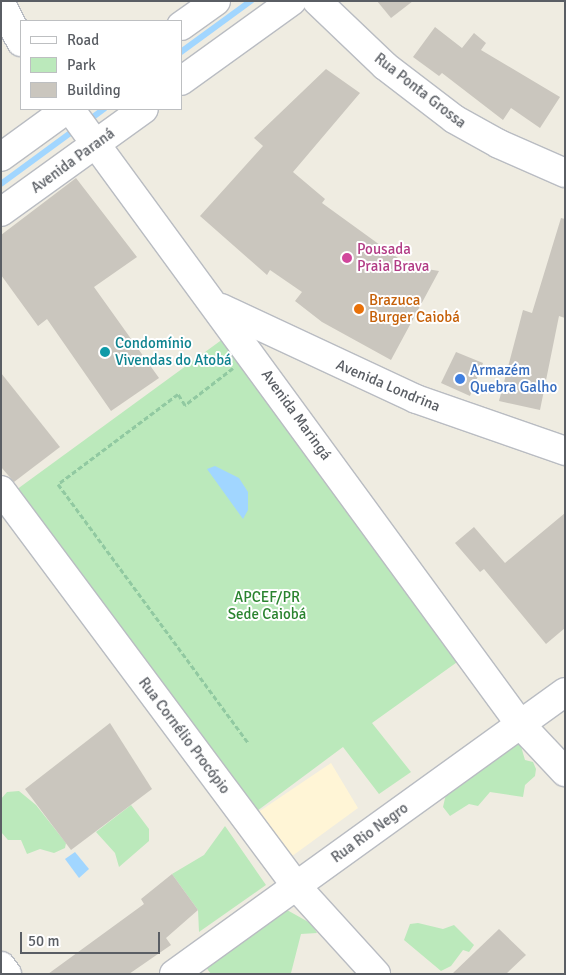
<!DOCTYPE html>
<html>
<head>
<meta charset="utf-8">
<style>
	body { margin:0 }
	#map { position:relative; width:566px; height:975px; overflow:hidden; background:#efece1; font-family:Signika,sans-serif }
	div>[style] { position:absolute }
	.commercial>* { inset:0; background:#fff5d6 }
	.green>* { inset:0; background:#bbe9bb }
	.water>* { inset:0; background:#a1d6ff }
	.stream>* { height:5.5px; margin:-2.75px; padding:0 2.75px; transform-origin:2.75px; border-radius:2.75px; background:#a1d6ff }
	.building>* { inset:0; background:#cac6be }
	.path>* { height:3px; margin-top:-1.5px; transform-origin:0; background:repeating-linear-gradient(90deg,#91c9a1 0 5px,transparent 0 7.5px) }
	.roads { filter:drop-shadow(1px 0 #b9bcc2) drop-shadow(-1px 0 #b9bcc2) drop-shadow(0 1px #b9bcc2) drop-shadow(0 -1px #b9bcc2) }
	.minor>* { height:28px; margin:-14px; padding:0 14px; transform-origin:14px; border-radius:14px; background:#fff }
	.dots>* { width:14px; height:14px; translate:-50% -50%; box-sizing:border-box; border:2px solid #fff; border-radius:50% }
	span { translate:-50% -50%; white-space:nowrap; text-align:center; line-height:1.15; -webkit-text-stroke:4px #fff; paint-order:stroke }
	.street-label { font-size:15px; color:#5a5e64 }
	.hotel-label { font-size:15px; color:#b23c85 }
	.left { translate:0 -50%; text-align:left }
	.food-label { font-size:15px; color:#c56008 }
	.culture-label { font-size:15px; color:#0d838f }
	.shop-label { font-size:15px; color:#366cbe }
	.park-label { font-size:15px; color:#2a832f }
	.frame { position:absolute; inset:0; border:2px solid #5a5e64; pointer-events:none }
	.legend { position:absolute; left:20px; top:20px; width:162px; height:90px; box-sizing:border-box; background:#fff; border:1px solid #bdbfc1; margin:0; padding:6px 9px; list-style:none; font-size:15px; color:#5a5e64 }
	.legend li { display:flex; align-items:center; gap:10px; height:25px }
	.legend b { width:25px; border:1px solid #bdbfc1 }
	.scale { position:absolute; left:20px; top:932px; width:140px; height:22px; box-sizing:border-box; border:2px solid #5a5e64; border-top:0; padding-left:6px; font-size:15px; line-height:18px; white-space:nowrap; color:#5a5e64; -webkit-text-stroke:4px #fff; paint-order:stroke }
</style>
</head>
<body>
<div id="map">
	<div class="commercial">
		<div style="clip-path:polygon(331px 763px,358px 808px,284px 862px,251px 817px)"></div>
	</div>
	<div class="green">
		<div style="clip-path:polygon(227px 336px,467px 655px,372px 723px,411px 772px,379px 794px,343px 747px,257px 811px,16px 490px)"></div>
		<div style="clip-path:polygon(509px 743px,520px 743px,525px 760px,533px 762px,536px 769px,535px 776px,525px 785px,523px 797px,490px 792px,478px 806px,469px 804px,450px 816px,443px 807px,446px 794px)"></div>
		<div style="clip-path:polygon(19px 791px,36px 805px,66px 843px,65px 848px,54px 853px,40px 849px,27px 854px,21px 840px,8px 840px,1px 832px,1px 799px,7px 792px)"></div>
		<div style="clip-path:polygon(131px 805px,149px 829px,149px 841px,119px 867px,115px 853px,96px 832px)"></div>
		<div style="clip-path:polygon(225px 826px,266px 885px,199px 932px,198px 910px,172px 874px,204px 855px)"></div>
		<div style="clip-path:polygon(287px 910px,312px 924px,317px 933px,301px 934px,291px 973px,211px 974px,205px 966px,275px 913px)"></div>
		<div style="clip-path:polygon(418px 923px,443px 929px,454px 925px,474px 945px,469px 952px,463px 950px,451px 966px,441px 971px,404px 940px,410px 924px)"></div>
	</div>
	<div class="water">
		<div style="clip-path:polygon(215px 466px,239px 478px,248px 492px,248px 510px,243px 519px,207px 469px)"></div>
		<div style="clip-path:polygon(75px 852px,89px 869px,79px 878px,65px 859px)"></div>
	</div>
	<div class="stream">
		<div style="left:181px;top:52px;width:87px;rotate:-36.1deg"></div>
		<div style="left:88px;top:121px;width:20px;rotate:-37deg"></div>
		<div style="left:1px;top:184px;width:93px;rotate:-36.3deg"></div>
	</div>
	<div class="building">
		<div style="clip-path:polygon(377px 1px,413px 1px,391px 18px)"></div>
		<div style="clip-path:polygon(435px 27px,462px 48px,474px 33px,486px 43px,481px 50px,560px 97px,540px 128px,511px 108px,503px 120px,442px 73px,439px 76px,413px 57px)"></div>
		<div style="clip-path:polygon(326px 69px,360px 93px,293px 172px,325px 199px,322px 203px,409px 266px,439px 271px,391px 360px,322px 322px,295px 301px,302px 292px,270px 270px,267px 275px,200px 216px,263px 146px,254px 138px)"></div>
		<div style="clip-path:polygon(76px 178px,137px 257px,94px 287px,159px 378px,111px 411px,47px 319px,38px 326px,1px 275px,1px 235px)"></div>
		<div style="clip-path:polygon(561px 218px,565px 219px,565px 318px,559px 316px,540px 410px,499px 401px,523px 310px,532px 313px)"></div>
		<div style="clip-path:polygon(456px 352px,483px 363px,470px 396px,441px 383px)"></div>
		<div style="clip-path:polygon(1px 373px,60px 447px,14px 482px,1px 467px)"></div>
		<div style="clip-path:polygon(565px 513px,565px 628px,546px 644px,484px 569px,480px 572px,455px 543px,474px 527px,505px 563px)"></div>
		<div style="clip-path:polygon(110px 723px,152px 789px,71px 850px,25px 789px)"></div>
		<div style="clip-path:polygon(172px 874px,198px 910px,166px 938px,171px 945px,129px 974px,48px 974px,144px 904px,141px 899px)"></div>
		<div style="clip-path:polygon(499px 929px,526px 955px,506px 974px,452px 974px)"></div>
	</div>
	<div class="path">
		<div style="left:233px;top:368px;width:61px;rotate:142.4deg"></div>
		<div style="left:185px;top:405px;width:13px;rotate:-122deg"></div>
		<div style="left:178px;top:394px;width:150px;rotate:143.1deg"></div>
		<div style="left:58px;top:484px;width:321px;rotate:53.7deg"></div>
	</div>
	<div class="roads">
		<div class="minor">
			<div style="left:317px;top:1px;width:94px;rotate:43.7deg"></div>
			<div style="left:385px;top:66px;width:87px;rotate:37.5deg"></div>
			<div style="left:454px;top:119px;width:51px;rotate:29.1deg"></div>
			<div style="left:499px;top:144px;width:72px;rotate:23.7deg"></div>
			<div style="left:1px;top:4px;width:43px;rotate:62.2deg"></div>
			<div style="left:181px;top:26px;width:43px;rotate:-35.5deg"></div>
			<div style="left:181px;top:81px;width:137px;rotate:-35.8deg"></div>
			<div style="left:70px;top:109px;width:762px;rotate:53.81deg"></div>
			<div style="left:520px;top:724px;width:66px;rotate:46.8deg"></div>
			<div style="left:1px;top:157px;width:82px;rotate:-36deg"></div>
			<div style="left:1px;top:212px;width:176px;rotate:-35.8deg"></div>
			<div style="left:221px;top:308px;width:215px;rotate:25deg"></div>
			<div style="left:416px;top:399px;width:158px;rotate:19.2deg"></div>
			<div style="left:1px;top:490px;width:494px;rotate:53.3deg"></div>
			<div style="left:296px;top:886px;width:119px;rotate:47.7deg"></div>
			<div style="left:1px;top:966px;width:10px;rotate:53deg"></div>
			<div style="left:174px;top:974px;width:482px;rotate:-35.8deg"></div>
		</div>
	</div>
	<div class="dots">
		<div style="left:347px;top:258px;background:#d1479c"></div>
		<div style="left:359px;top:309px;background:#e8710a"></div>
		<div style="left:105px;top:352px;background:#0f9aa8"></div>
		<div style="left:460px;top:379px;background:#3f7fe0"></div>
	</div>
	<div class="street-label">
		<span style="left:420px;top:91px;rotate:38deg">Rua Ponta Grossa</span>
		<span style="left:73px;top:161px;rotate:-36deg">Avenida Paraná</span>
		<span style="left:388px;top:386px;rotate:23deg">Avenida Londrina</span>
		<span style="left:296px;top:415px;rotate:54deg">Avenida Maringá</span>
		<span style="left:184px;top:736px;rotate:53deg">Rua Cornélio Procópio</span>
		<span style="left:370px;top:833px;rotate:-36deg">Rua Rio Negro</span>
	</div>
	<div class="hotel-label">
		<span class="left" style="left:357px;top:258px">Pousada<br>Praia Brava</span>
	</div>
	<div class="food-label">
		<span class="left" style="left:369px;top:309px">Brazuca<br>Burger Caiobá</span>
	</div>
	<div class="culture-label">
		<span class="left" style="left:115px;top:352px">Condomínio<br>Vivendas do Atobá</span>
	</div>
	<div class="shop-label">
		<span class="left" style="left:470px;top:379px">Armazém<br>Quebra Galho</span>
	</div>
	<div class="park-label">
		<span style="left:267px;top:606px">APCEF/PR<br>Sede Caiobá</span>
	</div>
	<div class="frame"></div>
	<ul class="legend">
	<li><b style="height:6px;background:#fff"></b>Road</li>
	<li><b style="height:14px;background:#bbe9bb"></b>Park</li>
	<li><b style="height:14px;background:#cac6be"></b>Building</li>
	</ul>
	<div class="scale">50 m</div>
</div>
</body>
</html>
